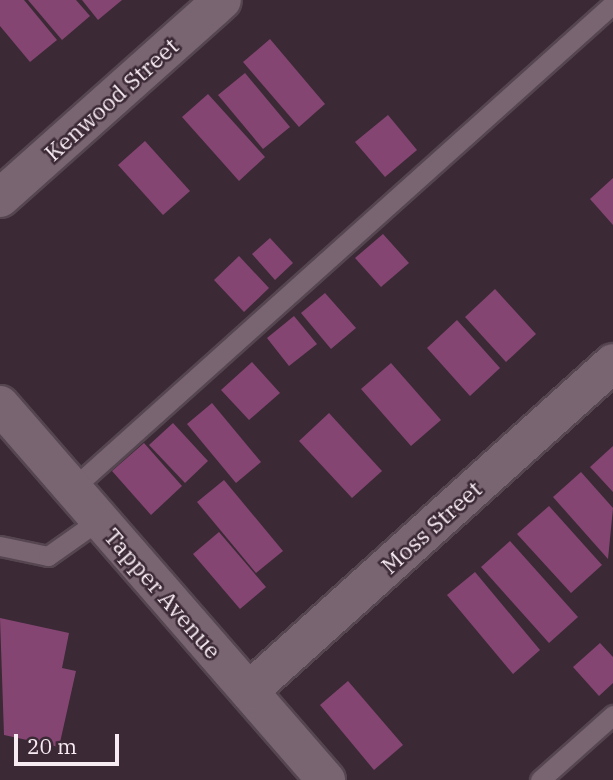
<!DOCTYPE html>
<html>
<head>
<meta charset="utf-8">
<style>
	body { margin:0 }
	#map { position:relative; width:613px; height:780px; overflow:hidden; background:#3b2935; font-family:"IBM Plex Serif",serif }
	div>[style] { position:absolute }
	.building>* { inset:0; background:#854572 }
	.roads { filter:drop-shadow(2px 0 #554650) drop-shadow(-2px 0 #554650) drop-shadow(0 2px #554650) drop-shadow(0 -2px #554650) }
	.lane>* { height:19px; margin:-9.5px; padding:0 9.5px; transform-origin:9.5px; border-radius:9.5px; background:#796472 }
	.street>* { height:38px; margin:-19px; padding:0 19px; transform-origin:19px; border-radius:19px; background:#796472 }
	span { translate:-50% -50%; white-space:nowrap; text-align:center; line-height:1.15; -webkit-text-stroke:5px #3b2935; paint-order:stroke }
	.street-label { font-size:23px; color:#f8ecf3 }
	.scale { position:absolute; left:14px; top:734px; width:105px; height:32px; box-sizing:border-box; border:4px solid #f8ecf3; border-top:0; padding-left:9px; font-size:21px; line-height:24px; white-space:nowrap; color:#f8ecf3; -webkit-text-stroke:5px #3b2935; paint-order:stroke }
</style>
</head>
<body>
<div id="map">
	<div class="building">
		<div style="clip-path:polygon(0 0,24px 0,57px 40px,30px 62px,0 26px)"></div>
		<div style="clip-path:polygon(28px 0,76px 0,90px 16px,62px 40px)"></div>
		<div style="clip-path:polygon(82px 0,122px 0,98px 20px)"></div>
		<div style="clip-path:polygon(270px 39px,325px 104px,299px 127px,243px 62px)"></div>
		<div style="clip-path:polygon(245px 73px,290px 127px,263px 149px,218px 95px)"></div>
		<div style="clip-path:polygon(208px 94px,265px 157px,239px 181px,182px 117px)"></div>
		<div style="clip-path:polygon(388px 115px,417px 150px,385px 177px,355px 142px)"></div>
		<div style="clip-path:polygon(145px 141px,190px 191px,163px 215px,118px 165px)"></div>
		<div style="clip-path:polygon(613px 178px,613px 225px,590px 199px)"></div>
		<div style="clip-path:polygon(383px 234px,409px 263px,381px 287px,355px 258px)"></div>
		<div style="clip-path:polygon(270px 238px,293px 263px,275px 280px,252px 254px)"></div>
		<div style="clip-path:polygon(239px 256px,269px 288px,244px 312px,214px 280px)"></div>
		<div style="clip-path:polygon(495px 289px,536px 334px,506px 362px,465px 317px)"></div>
		<div style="clip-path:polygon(325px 293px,356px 328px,331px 349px,301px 313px)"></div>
		<div style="clip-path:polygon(294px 316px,317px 344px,289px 366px,267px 338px)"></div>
		<div style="clip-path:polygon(457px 320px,500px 368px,470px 396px,427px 348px)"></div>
		<div style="clip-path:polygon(252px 362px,280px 393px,249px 420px,221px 390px)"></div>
		<div style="clip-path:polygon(391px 363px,441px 420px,411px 446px,361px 389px)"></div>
		<div style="clip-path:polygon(212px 403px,261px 462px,236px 483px,187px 424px)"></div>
		<div style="clip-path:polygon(329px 413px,382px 471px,352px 498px,299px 441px)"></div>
		<div style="clip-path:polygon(173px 423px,208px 461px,185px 483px,149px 445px)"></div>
		<div style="clip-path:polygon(144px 443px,182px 486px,151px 515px,112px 471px)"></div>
		<div style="clip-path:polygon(613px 446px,613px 492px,590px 467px)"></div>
		<div style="clip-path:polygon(581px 472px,613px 508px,608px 559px,553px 497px)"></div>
		<div style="clip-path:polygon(224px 480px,283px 551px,256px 573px,197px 502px)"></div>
		<div style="clip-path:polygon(549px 506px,602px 565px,571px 593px,517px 534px)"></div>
		<div style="clip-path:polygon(219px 532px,266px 587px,240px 609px,193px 554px)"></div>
		<div style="clip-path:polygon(510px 541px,578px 617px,549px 643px,481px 567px)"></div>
		<div style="clip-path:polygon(475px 572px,540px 650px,513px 674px,447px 595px)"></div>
		<div style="clip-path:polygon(0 618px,69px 633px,62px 668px,76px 671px,59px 747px,4px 735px)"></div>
		<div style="clip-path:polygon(600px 643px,613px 657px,613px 683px,599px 696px,573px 667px)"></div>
		<div style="clip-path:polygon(348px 681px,403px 745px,374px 770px,320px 705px)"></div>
	</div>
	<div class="roads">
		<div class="lane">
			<div style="left:72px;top:489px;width:727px;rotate:-41.88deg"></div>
			<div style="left:0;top:546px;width:49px;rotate:11.8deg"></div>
			<div style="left:48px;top:556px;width:62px;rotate:-35.2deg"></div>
			<div style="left:540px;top:780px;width:98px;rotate:-41.7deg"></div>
		</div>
		<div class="street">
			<div style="left:0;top:198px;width:297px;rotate:-41.7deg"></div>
			<div style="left:0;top:405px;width:497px;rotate:49deg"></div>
			<div style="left:249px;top:691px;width:490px;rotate:-42deg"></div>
		</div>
	</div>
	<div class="street-label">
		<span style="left:111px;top:99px;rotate:-42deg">Kenwood Street</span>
		<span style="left:431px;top:527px;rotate:-42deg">Moss Street</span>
		<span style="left:163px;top:593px;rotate:49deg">Tapper Avenue</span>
	</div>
	<div class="scale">20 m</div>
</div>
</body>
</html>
